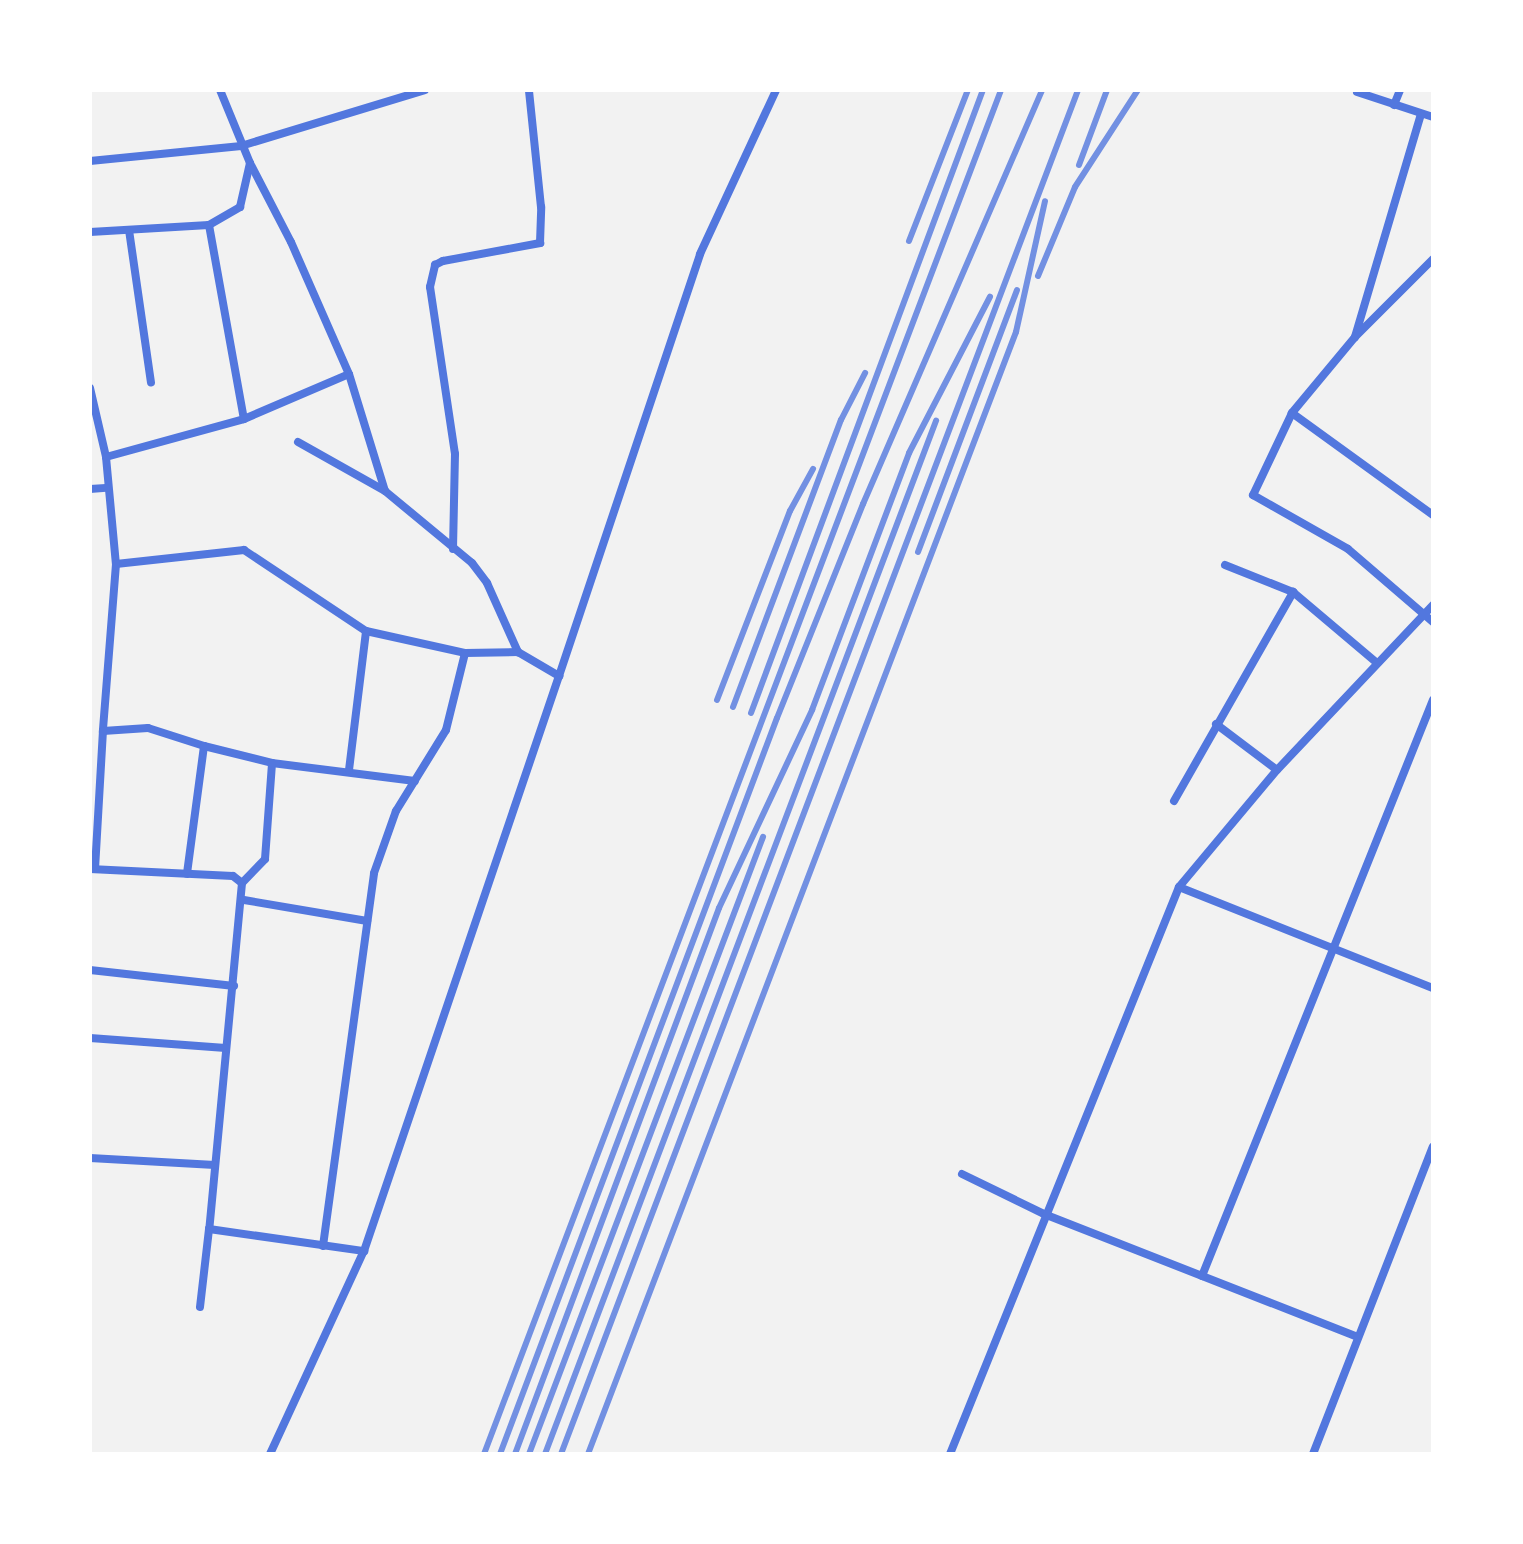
<!DOCTYPE html>
<html>
<head>
<meta charset="utf-8">
<style>
	body { margin:0 }
	#map { position:relative; width:1523px; height:1544px; overflow:hidden; background:#f2f2f2; font-family:"Libre Baskerville",serif }
	div>[style] { position:absolute }
	.minor>* { height:8px; margin:-4px; padding:0 4px; transform-origin:4px; border-radius:4px; background:#5277de }
	.rail>* { height:6px; margin:-3px; padding:0 3px; transform-origin:3px; border-radius:3px; background:#7290e2 }
	span { translate:-50% -50%; white-space:nowrap; text-align:center; line-height:1.15; -webkit-text-stroke:7px #fff; paint-order:stroke }
	.frame { position:absolute; inset:0; border:92px solid #fff; pointer-events:none }
</style>
</head>
<body>
<div id="map">
	<div class="minor">
		<div style="left:1357px;top:92px;width:80px;rotate:18.2deg"></div>
		<div style="left:1394px;top:105px;width:16px;rotate:-68deg"></div>
		<div style="left:1421px;top:114px;width:233px;rotate:106.5deg"></div>
		<div style="left:1355px;top:337px;width:99px;rotate:129.7deg"></div>
		<div style="left:1292px;top:413px;width:91px;rotate:115.4deg"></div>
		<div style="left:1253px;top:495px;width:109px;rotate:29.6deg"></div>
		<div style="left:1348px;top:549px;width:112px;rotate:40.7deg"></div>
		<div style="left:90px;top:161px;width:152px;rotate:-5.7deg"></div>
		<div style="left:241px;top:146px;width:192px;rotate:-16.9deg"></div>
		<div style="left:250px;top:163px;width:89px;rotate:62.6deg"></div>
		<div style="left:291px;top:242px;width:144px;rotate:66.3deg"></div>
		<div style="left:349px;top:374px;width:122px;rotate:72.9deg"></div>
		<div style="left:385px;top:491px;width:113px;rotate:39.6deg"></div>
		<div style="left:472px;top:563px;width:25px;rotate:53deg"></div>
		<div style="left:487px;top:583px;width:76px;rotate:65.8deg"></div>
		<div style="left:518px;top:652px;width:48px;rotate:30.3deg"></div>
		<div style="left:559px;top:676px;width:445px;rotate:-71.5deg"></div>
		<div style="left:700px;top:254px;width:181px;rotate:-65.1deg"></div>
		<div style="left:209px;top:225px;width:197px;rotate:79.8deg"></div>
		<div style="left:129px;top:230px;width:154px;rotate:81.8deg"></div>
		<div style="left:90px;top:232px;width:119px;rotate:-3.4deg"></div>
		<div style="left:209px;top:225px;width:36px;rotate:-30deg"></div>
		<div style="left:240px;top:207px;width:45px;rotate:-77.2deg"></div>
		<div style="left:250px;top:163px;width:79px;rotate:-112.3deg"></div>
		<div style="left:1355px;top:337px;width:110px;rotate:-45deg"></div>
		<div style="left:90px;top:388px;width:71px;rotate:76.9deg"></div>
		<div style="left:106px;top:457px;width:143px;rotate:-15.4deg"></div>
		<div style="left:244px;top:419px;width:114px;rotate:-23.2deg"></div>
		<div style="left:1292px;top:413px;width:174px;rotate:35.9deg"></div>
		<div style="left:298px;top:442px;width:100px;rotate:29.4deg"></div>
		<div style="left:106px;top:457px;width:107px;rotate:84.7deg"></div>
		<div style="left:116px;top:564px;width:129px;rotate:-6.2deg"></div>
		<div style="left:244px;top:550px;width:146px;rotate:33.6deg"></div>
		<div style="left:366px;top:631px;width:101px;rotate:12.5deg"></div>
		<div style="left:465px;top:653px;width:53px;rotate:-1.1deg"></div>
		<div style="left:90px;top:489px;width:16px;rotate:-4deg"></div>
		<div style="left:453px;top:549px;width:95px;rotate:-88.8deg"></div>
		<div style="left:455px;top:454px;width:169px;rotate:-98.5deg"></div>
		<div style="left:430px;top:287px;width:23px;rotate:-77deg"></div>
		<div style="left:435px;top:265px;width:9px;rotate:-27deg"></div>
		<div style="left:443px;top:261px;width:99px;rotate:-10.5deg"></div>
		<div style="left:540px;top:243px;width:36px;rotate:-88deg"></div>
		<div style="left:541px;top:207px;width:118px;rotate:-95.9deg"></div>
		<div style="left:116px;top:564px;width:168px;rotate:94.5deg"></div>
		<div style="left:103px;top:731px;width:45px;rotate:-3.8deg"></div>
		<div style="left:148px;top:728px;width:59px;rotate:17.8deg"></div>
		<div style="left:204px;top:746px;width:129px;rotate:97.6deg"></div>
		<div style="left:1225px;top:565px;width:73px;rotate:21.7deg"></div>
		<div style="left:1293px;top:592px;width:110px;rotate:40.2deg"></div>
		<div style="left:1216px;top:724px;width:76px;rotate:37deg"></div>
		<div style="left:204px;top:746px;width:70px;rotate:14deg"></div>
		<div style="left:272px;top:763px;width:144px;rotate:7.2deg"></div>
		<div style="left:349px;top:770px;width:140px;rotate:-83deg"></div>
		<div style="left:1174px;top:801px;width:241px;rotate:-60.3deg"></div>
		<div style="left:90px;top:869px;width:143px;rotate:2.8deg"></div>
		<div style="left:233px;top:876px;width:11px;rotate:38deg"></div>
		<div style="left:242px;top:883px;width:348px;rotate:95.4deg"></div>
		<div style="left:209px;top:1229px;width:157px;rotate:8.1deg"></div>
		<div style="left:95px;top:869px;width:138px;rotate:-86.7deg"></div>
		<div style="left:242px;top:883px;width:33px;rotate:-46deg"></div>
		<div style="left:265px;top:859px;width:96px;rotate:-85.8deg"></div>
		<div style="left:1179px;top:887px;width:273px;rotate:21.7deg"></div>
		<div style="left:244px;top:900px;width:125px;rotate:9.7deg"></div>
		<div style="left:90px;top:970px;width:145px;rotate:6.3deg"></div>
		<div style="left:90px;top:1038px;width:136px;rotate:4.2deg"></div>
		<div style="left:90px;top:1158px;width:125px;rotate:3.2deg"></div>
		<div style="left:962px;top:1174px;width:91px;rotate:26deg"></div>
		<div style="left:1044px;top:1214px;width:337px;rotate:21.4deg"></div>
		<div style="left:323px;top:1246px;width:376px;rotate:-82.2deg"></div>
		<div style="left:374px;top:873px;width:66px;rotate:-70.5deg"></div>
		<div style="left:396px;top:811px;width:95px;rotate:-58.3deg"></div>
		<div style="left:446px;top:730px;width:79px;rotate:-76.1deg"></div>
		<div style="left:1202px;top:1276px;width:621px;rotate:-68.15deg"></div>
		<div style="left:200px;top:1307px;width:79px;rotate:-83.4deg"></div>
		<div style="left:270px;top:1454px;width:224px;rotate:-65.2deg"></div>
		<div style="left:364px;top:1251px;width:607px;rotate:-71.27deg"></div>
		<div style="left:950px;top:1454px;width:611px;rotate:-68.01deg"></div>
		<div style="left:1179px;top:887px;width:153px;rotate:-50.1deg"></div>
		<div style="left:1277px;top:770px;width:227px;rotate:-46.6deg"></div>
		<div style="left:1313px;top:1454px;width:330px;rotate:-68.7deg"></div>
	</div>
	<div class="rail">
		<div style="left:1079px;top:165px;width:80px;rotate:-69.5deg"></div>
		<div style="left:909px;top:241px;width:162px;rotate:-68.7deg"></div>
		<div style="left:1038px;top:276px;width:96px;rotate:-67.4deg"></div>
		<div style="left:1075px;top:187px;width:116px;rotate:-57deg"></div>
		<div style="left:918px;top:552px;width:280px;rotate:-69.3deg"></div>
		<div style="left:717px;top:700px;width:203px;rotate:-68.9deg"></div>
		<div style="left:790px;top:511px;width:48px;rotate:-61.3deg"></div>
		<div style="left:733px;top:707px;width:307px;rotate:-69.4deg"></div>
		<div style="left:841px;top:420px;width:53px;rotate:-62.9deg"></div>
		<div style="left:751px;top:713px;width:665px;rotate:-69.58deg"></div>
		<div style="left:484px;top:1454px;width:1459px;rotate:-69.24deg"></div>
		<div style="left:500px;top:1454px;width:786px;rotate:-69.38deg"></div>
		<div style="left:777px;top:718px;width:231px;rotate:-68.1deg"></div>
		<div style="left:863px;top:504px;width:451px;rotate:-66.6deg"></div>
		<div style="left:515px;top:1454px;width:583px;rotate:-69.51deg"></div>
		<div style="left:719px;top:908px;width:219px;rotate:-64.8deg"></div>
		<div style="left:812px;top:710px;width:275px;rotate:-69.3deg"></div>
		<div style="left:909px;top:453px;width:176px;rotate:-62.6deg"></div>
		<div style="left:529px;top:1454px;width:660px;rotate:-69.23deg"></div>
		<div style="left:545px;top:1454px;width:1105px;rotate:-69.27deg"></div>
		<div style="left:561px;top:1454px;width:1459px;rotate:-69.24deg"></div>
		<div style="left:588px;top:1454px;width:1201px;rotate:-69.12deg"></div>
		<div style="left:1016px;top:332px;width:134px;rotate:-77.5deg"></div>
	</div>
	<div class="frame"></div>
</div>
</body>
</html>
